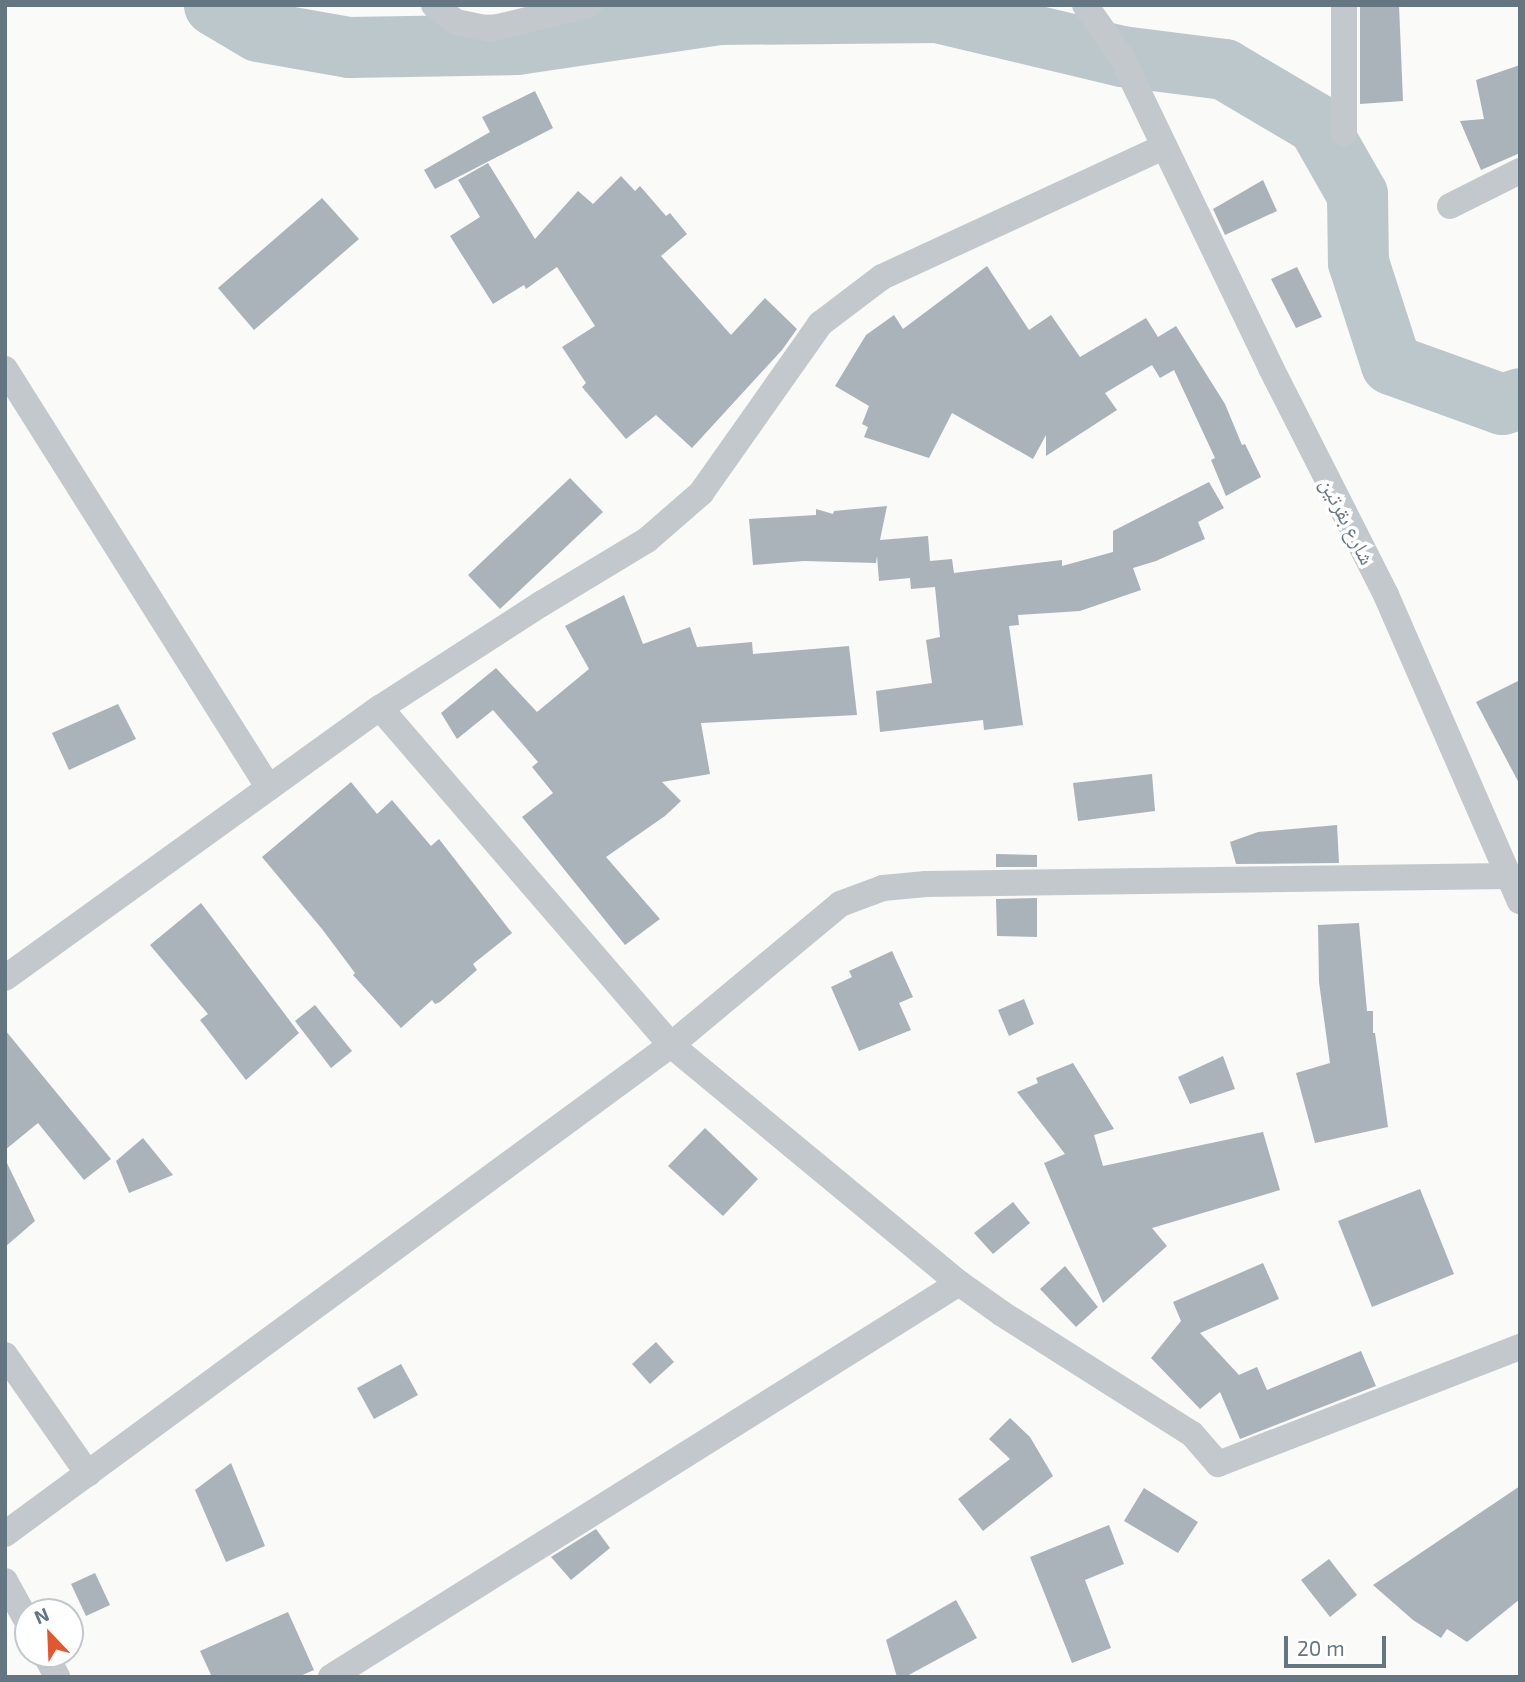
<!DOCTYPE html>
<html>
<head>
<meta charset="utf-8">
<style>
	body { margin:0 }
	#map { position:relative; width:1525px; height:1682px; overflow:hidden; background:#fafaf8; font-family:"Exo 2","Noto Naskh Arabic",sans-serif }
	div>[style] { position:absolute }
	.river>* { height:61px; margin:-30.5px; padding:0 30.5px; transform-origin:30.5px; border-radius:30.5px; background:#bbc7cb }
	.building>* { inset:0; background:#aab3b9 }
	.street>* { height:26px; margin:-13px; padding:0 13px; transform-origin:13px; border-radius:13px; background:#c3c8cc }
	span { translate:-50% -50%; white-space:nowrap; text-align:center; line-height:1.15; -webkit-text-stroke:7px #fff; paint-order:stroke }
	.street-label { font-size:21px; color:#657683 }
	.frame { position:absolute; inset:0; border:7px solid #657683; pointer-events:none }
	.north { position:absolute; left:14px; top:1598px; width:70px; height:70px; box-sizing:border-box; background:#fff; border:2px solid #c1c8cd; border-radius:50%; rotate:337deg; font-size:19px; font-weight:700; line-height:28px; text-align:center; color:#657683 }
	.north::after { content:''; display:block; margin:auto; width:24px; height:32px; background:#e4572e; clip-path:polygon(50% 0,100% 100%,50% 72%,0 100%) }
	.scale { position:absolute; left:1284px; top:1636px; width:102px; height:32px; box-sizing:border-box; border:4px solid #657683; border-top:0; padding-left:9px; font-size:21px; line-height:24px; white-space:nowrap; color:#657683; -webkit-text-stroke:5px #fff; paint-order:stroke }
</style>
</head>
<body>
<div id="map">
	<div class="river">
		<div style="left:214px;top:5px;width:51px;rotate:30.6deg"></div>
		<div style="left:258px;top:31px;width:92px;rotate:10deg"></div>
		<div style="left:349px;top:47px;width:167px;rotate:-1deg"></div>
		<div style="left:516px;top:44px;width:205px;rotate:-8.4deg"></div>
		<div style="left:719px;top:14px;width:218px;rotate:-0.5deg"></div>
		<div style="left:937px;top:12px;width:189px;rotate:13.4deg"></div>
		<div style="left:1121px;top:56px;width:104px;rotate:7.2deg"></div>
		<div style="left:1224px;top:69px;width:108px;rotate:30.6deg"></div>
		<div style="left:1317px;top:124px;width:81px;rotate:60.3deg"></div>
		<div style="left:1357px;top:194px;width:68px;rotate:89.2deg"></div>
		<div style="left:1358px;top:262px;width:107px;rotate:72.1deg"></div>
		<div style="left:1391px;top:364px;width:118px;rotate:19.8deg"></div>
		<div style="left:1502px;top:404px;width:19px;rotate:-18deg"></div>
	</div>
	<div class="building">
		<div style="clip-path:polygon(1360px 5px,1399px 5px,1403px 101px,1360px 104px)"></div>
		<div style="clip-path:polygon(1520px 65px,1520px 153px,1481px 170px,1460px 121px,1484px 119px,1476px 80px)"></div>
		<div style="clip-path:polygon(535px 91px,553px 128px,435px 189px,424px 170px,490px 132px,482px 117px)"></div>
		<div style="clip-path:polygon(488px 163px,535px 239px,578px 191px,593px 204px,621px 176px,635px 191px,640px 186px,666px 216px,670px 213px,687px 234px,661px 256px,731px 335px,765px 298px,797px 329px,782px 350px,692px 448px,656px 415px,626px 439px,582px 387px,586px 383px,562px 347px,595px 326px,557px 267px,526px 289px,524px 285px,493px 304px,450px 236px,480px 217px,458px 180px)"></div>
		<div style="clip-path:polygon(1263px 180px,1277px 211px,1225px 235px,1213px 209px)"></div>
		<div style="clip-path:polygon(322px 198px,359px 239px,254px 330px,218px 288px)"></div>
		<div style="clip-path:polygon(987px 266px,1029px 330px,1051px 315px,1080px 357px,1146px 318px,1158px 337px,1176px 326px,1225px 404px,1242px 445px,1245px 444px,1261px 477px,1226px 496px,1211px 460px,1215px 458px,1174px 370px,1160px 378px,1152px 365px,1105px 393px,1117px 410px,1046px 456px,1046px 435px,1033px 459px,952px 413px,929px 458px,864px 437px,868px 427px,862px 424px,869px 406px,835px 386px,866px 335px,894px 315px,903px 329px)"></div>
		<div style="clip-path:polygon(1297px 267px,1322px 317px,1296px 328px,1271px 279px)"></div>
		<div style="clip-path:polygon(570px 478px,603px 512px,500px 609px,468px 575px)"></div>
		<div style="clip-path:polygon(1209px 482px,1224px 508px,1198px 522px,1205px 539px,1156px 561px,1133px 568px,1141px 590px,1080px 611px,1018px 615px,1019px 625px,1009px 626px,1023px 725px,984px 730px,983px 720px,880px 732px,876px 691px,932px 683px,926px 640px,940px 637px,935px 587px,911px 589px,910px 578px,879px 581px,877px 556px,876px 563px,804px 561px,753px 565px,749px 519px,816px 515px,816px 509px,833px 514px,834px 511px,887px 506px,880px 540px,928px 536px,930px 561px,952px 559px,954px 573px,1062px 560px,1062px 566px,1113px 552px,1113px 531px)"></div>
		<div style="clip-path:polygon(624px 595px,643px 644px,690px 627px,697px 647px,752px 642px,753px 654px,849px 646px,857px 715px,701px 723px,710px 774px,662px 782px,681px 801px,665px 816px,606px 857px,660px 919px,625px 945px,522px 817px,553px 793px,532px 767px,538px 762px,493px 710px,457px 739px,441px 713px,496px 668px,537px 712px,589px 669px,565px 626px)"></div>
		<div style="clip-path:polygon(1520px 680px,1520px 785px,1476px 702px)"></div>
		<div style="clip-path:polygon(118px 704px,136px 739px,69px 770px,52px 733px)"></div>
		<div style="clip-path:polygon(1152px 774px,1155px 811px,1078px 821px,1073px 783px)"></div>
		<div style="clip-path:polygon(351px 782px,377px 814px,392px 800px,431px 846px,439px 839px,512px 933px,473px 964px,477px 970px,440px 1002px,435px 1004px,432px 1000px,401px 1028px,353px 975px,355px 973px,322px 929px,262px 857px)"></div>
		<div style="clip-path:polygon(1337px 825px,1339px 863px,1236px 864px,1230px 842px,1258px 832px)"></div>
		<div style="clip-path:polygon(996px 854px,1037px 855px,1037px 867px,996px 867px)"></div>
		<div style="clip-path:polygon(1037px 898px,1037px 937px,997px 936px,996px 899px)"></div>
		<div style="clip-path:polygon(201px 903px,299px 1033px,246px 1080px,200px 1020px,208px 1014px,150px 945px)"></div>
		<div style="clip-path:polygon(1359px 923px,1367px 1011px,1373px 1011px,1373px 1033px,1375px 1033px,1388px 1127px,1315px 1143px,1296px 1073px,1330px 1063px,1319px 982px,1318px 925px)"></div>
		<div style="clip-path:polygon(892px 951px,913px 997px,899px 1003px,911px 1030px,859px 1051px,831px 987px,852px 977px,849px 971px)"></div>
		<div style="clip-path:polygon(1024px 999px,1034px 1024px,1009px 1036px,998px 1010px)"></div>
		<div style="clip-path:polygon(315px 1005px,352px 1051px,331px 1068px,295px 1021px)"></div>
		<div style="clip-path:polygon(5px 1030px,111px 1159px,84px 1180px,38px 1123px,5px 1150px)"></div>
		<div style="clip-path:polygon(1223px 1056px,1235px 1089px,1190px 1104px,1178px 1077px)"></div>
		<div style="clip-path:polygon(1073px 1063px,1114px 1129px,1094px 1135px,1103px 1166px,1263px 1132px,1280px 1190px,1152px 1228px,1167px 1246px,1103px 1303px,1044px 1163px,1065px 1154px,1017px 1092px,1038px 1083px,1036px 1078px)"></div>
		<div style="clip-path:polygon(705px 1128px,758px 1179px,723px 1216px,668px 1166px)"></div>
		<div style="clip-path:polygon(143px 1138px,173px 1175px,129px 1193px,116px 1161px)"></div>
		<div style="clip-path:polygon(5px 1159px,35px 1221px,5px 1247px)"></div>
		<div style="clip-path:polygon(1420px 1189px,1454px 1274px,1372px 1307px,1338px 1221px)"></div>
		<div style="clip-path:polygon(1013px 1202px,1030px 1223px,993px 1254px,974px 1233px)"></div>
		<div style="clip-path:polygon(1263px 1263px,1279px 1299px,1200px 1333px,1239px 1375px,1257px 1367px,1267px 1390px,1361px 1351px,1376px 1386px,1240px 1439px,1220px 1392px,1200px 1409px,1151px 1358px,1181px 1321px,1173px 1302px)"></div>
		<div style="clip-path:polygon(1065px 1266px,1098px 1307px,1076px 1327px,1040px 1289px)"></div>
		<div style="clip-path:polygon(656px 1342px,674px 1362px,650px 1384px,632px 1364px)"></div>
		<div style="clip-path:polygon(401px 1364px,418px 1395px,374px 1419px,357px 1388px)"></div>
		<div style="clip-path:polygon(1010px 1418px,1030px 1437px,1053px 1476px,983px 1531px,958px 1499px,1010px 1459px,989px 1439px)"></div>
		<div style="clip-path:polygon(231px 1463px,265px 1546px,226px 1562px,195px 1490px)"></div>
		<div style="clip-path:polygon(1520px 1486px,1520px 1599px,1467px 1642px,1447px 1629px,1441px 1638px,1413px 1620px,1373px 1585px)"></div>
		<div style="clip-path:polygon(1144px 1488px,1198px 1522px,1178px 1553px,1124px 1521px)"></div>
		<div style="clip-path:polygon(1109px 1525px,1124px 1564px,1085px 1580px,1111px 1648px,1072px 1663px,1030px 1557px)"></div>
		<div style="clip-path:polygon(596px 1529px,610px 1548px,571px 1580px,551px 1557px)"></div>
		<div style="clip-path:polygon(1329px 1559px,1357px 1595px,1330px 1617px,1301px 1580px)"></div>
		<div style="clip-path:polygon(95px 1573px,110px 1605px,86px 1616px,71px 1584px)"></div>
		<div style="clip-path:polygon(956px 1600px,977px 1638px,905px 1677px,897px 1677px,886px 1640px)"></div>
		<div style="clip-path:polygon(288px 1612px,314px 1670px,298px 1677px,212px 1677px,200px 1651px)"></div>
	</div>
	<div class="street">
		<div style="left:434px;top:5px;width:28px;rotate:38deg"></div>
		<div style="left:456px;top:22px;width:35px;rotate:12deg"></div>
		<div style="left:490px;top:29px;width:102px;rotate:-13.6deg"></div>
		<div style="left:1085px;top:5px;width:62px;rotate:54.8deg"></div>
		<div style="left:1121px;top:56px;width:346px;rotate:64.3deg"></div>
		<div style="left:1271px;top:368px;width:254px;rotate:63.1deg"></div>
		<div style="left:1386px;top:595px;width:334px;rotate:66.4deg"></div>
		<div style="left:1344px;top:133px;width:128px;rotate:-90deg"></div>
		<div style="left:1450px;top:206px;width:78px;rotate:-26.6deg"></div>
		<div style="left:5px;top:369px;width:495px;rotate:57.8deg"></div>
		<div style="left:380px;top:708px;width:445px;rotate:49.2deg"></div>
		<div style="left:671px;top:1045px;width:374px;rotate:39.6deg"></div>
		<div style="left:959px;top:1283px;width:52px;rotate:35.5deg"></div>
		<div style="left:1001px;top:1313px;width:226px;rotate:32.4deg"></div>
		<div style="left:1192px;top:1434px;width:40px;rotate:49deg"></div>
		<div style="left:1218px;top:1464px;width:324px;rotate:-21.2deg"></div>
		<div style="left:5px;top:978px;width:462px;rotate:-35.8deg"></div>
		<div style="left:380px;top:708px;width:192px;rotate:-32.9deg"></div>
		<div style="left:541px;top:604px;width:124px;rotate:-31.1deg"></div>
		<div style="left:647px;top:540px;width:72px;rotate:-41deg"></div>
		<div style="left:701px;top:493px;width:207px;rotate:-54.8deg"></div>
		<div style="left:820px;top:324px;width:78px;rotate:-37.2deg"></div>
		<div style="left:882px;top:277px;width:310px;rotate:-24.8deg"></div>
		<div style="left:5px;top:1355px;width:145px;rotate:55.1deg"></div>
		<div style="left:5px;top:1534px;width:826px;rotate:-36.29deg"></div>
		<div style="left:671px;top:1045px;width:220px;rotate:-39.8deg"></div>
		<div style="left:840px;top:904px;width:46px;rotate:-20.4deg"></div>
		<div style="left:883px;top:888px;width:43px;rotate:-5.3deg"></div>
		<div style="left:926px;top:884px;width:582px;rotate:-0.79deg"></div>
		<div style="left:5px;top:1581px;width:48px;rotate:61.3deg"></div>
		<div style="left:45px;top:1654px;width:26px;rotate:62deg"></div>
		<div style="left:331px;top:1677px;width:741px;rotate:-32.1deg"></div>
	</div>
	<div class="street-label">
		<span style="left:1348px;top:521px;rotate:63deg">شارع بقرتين</span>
	</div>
	<div class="frame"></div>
	<div class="north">N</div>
	<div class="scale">20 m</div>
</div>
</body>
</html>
